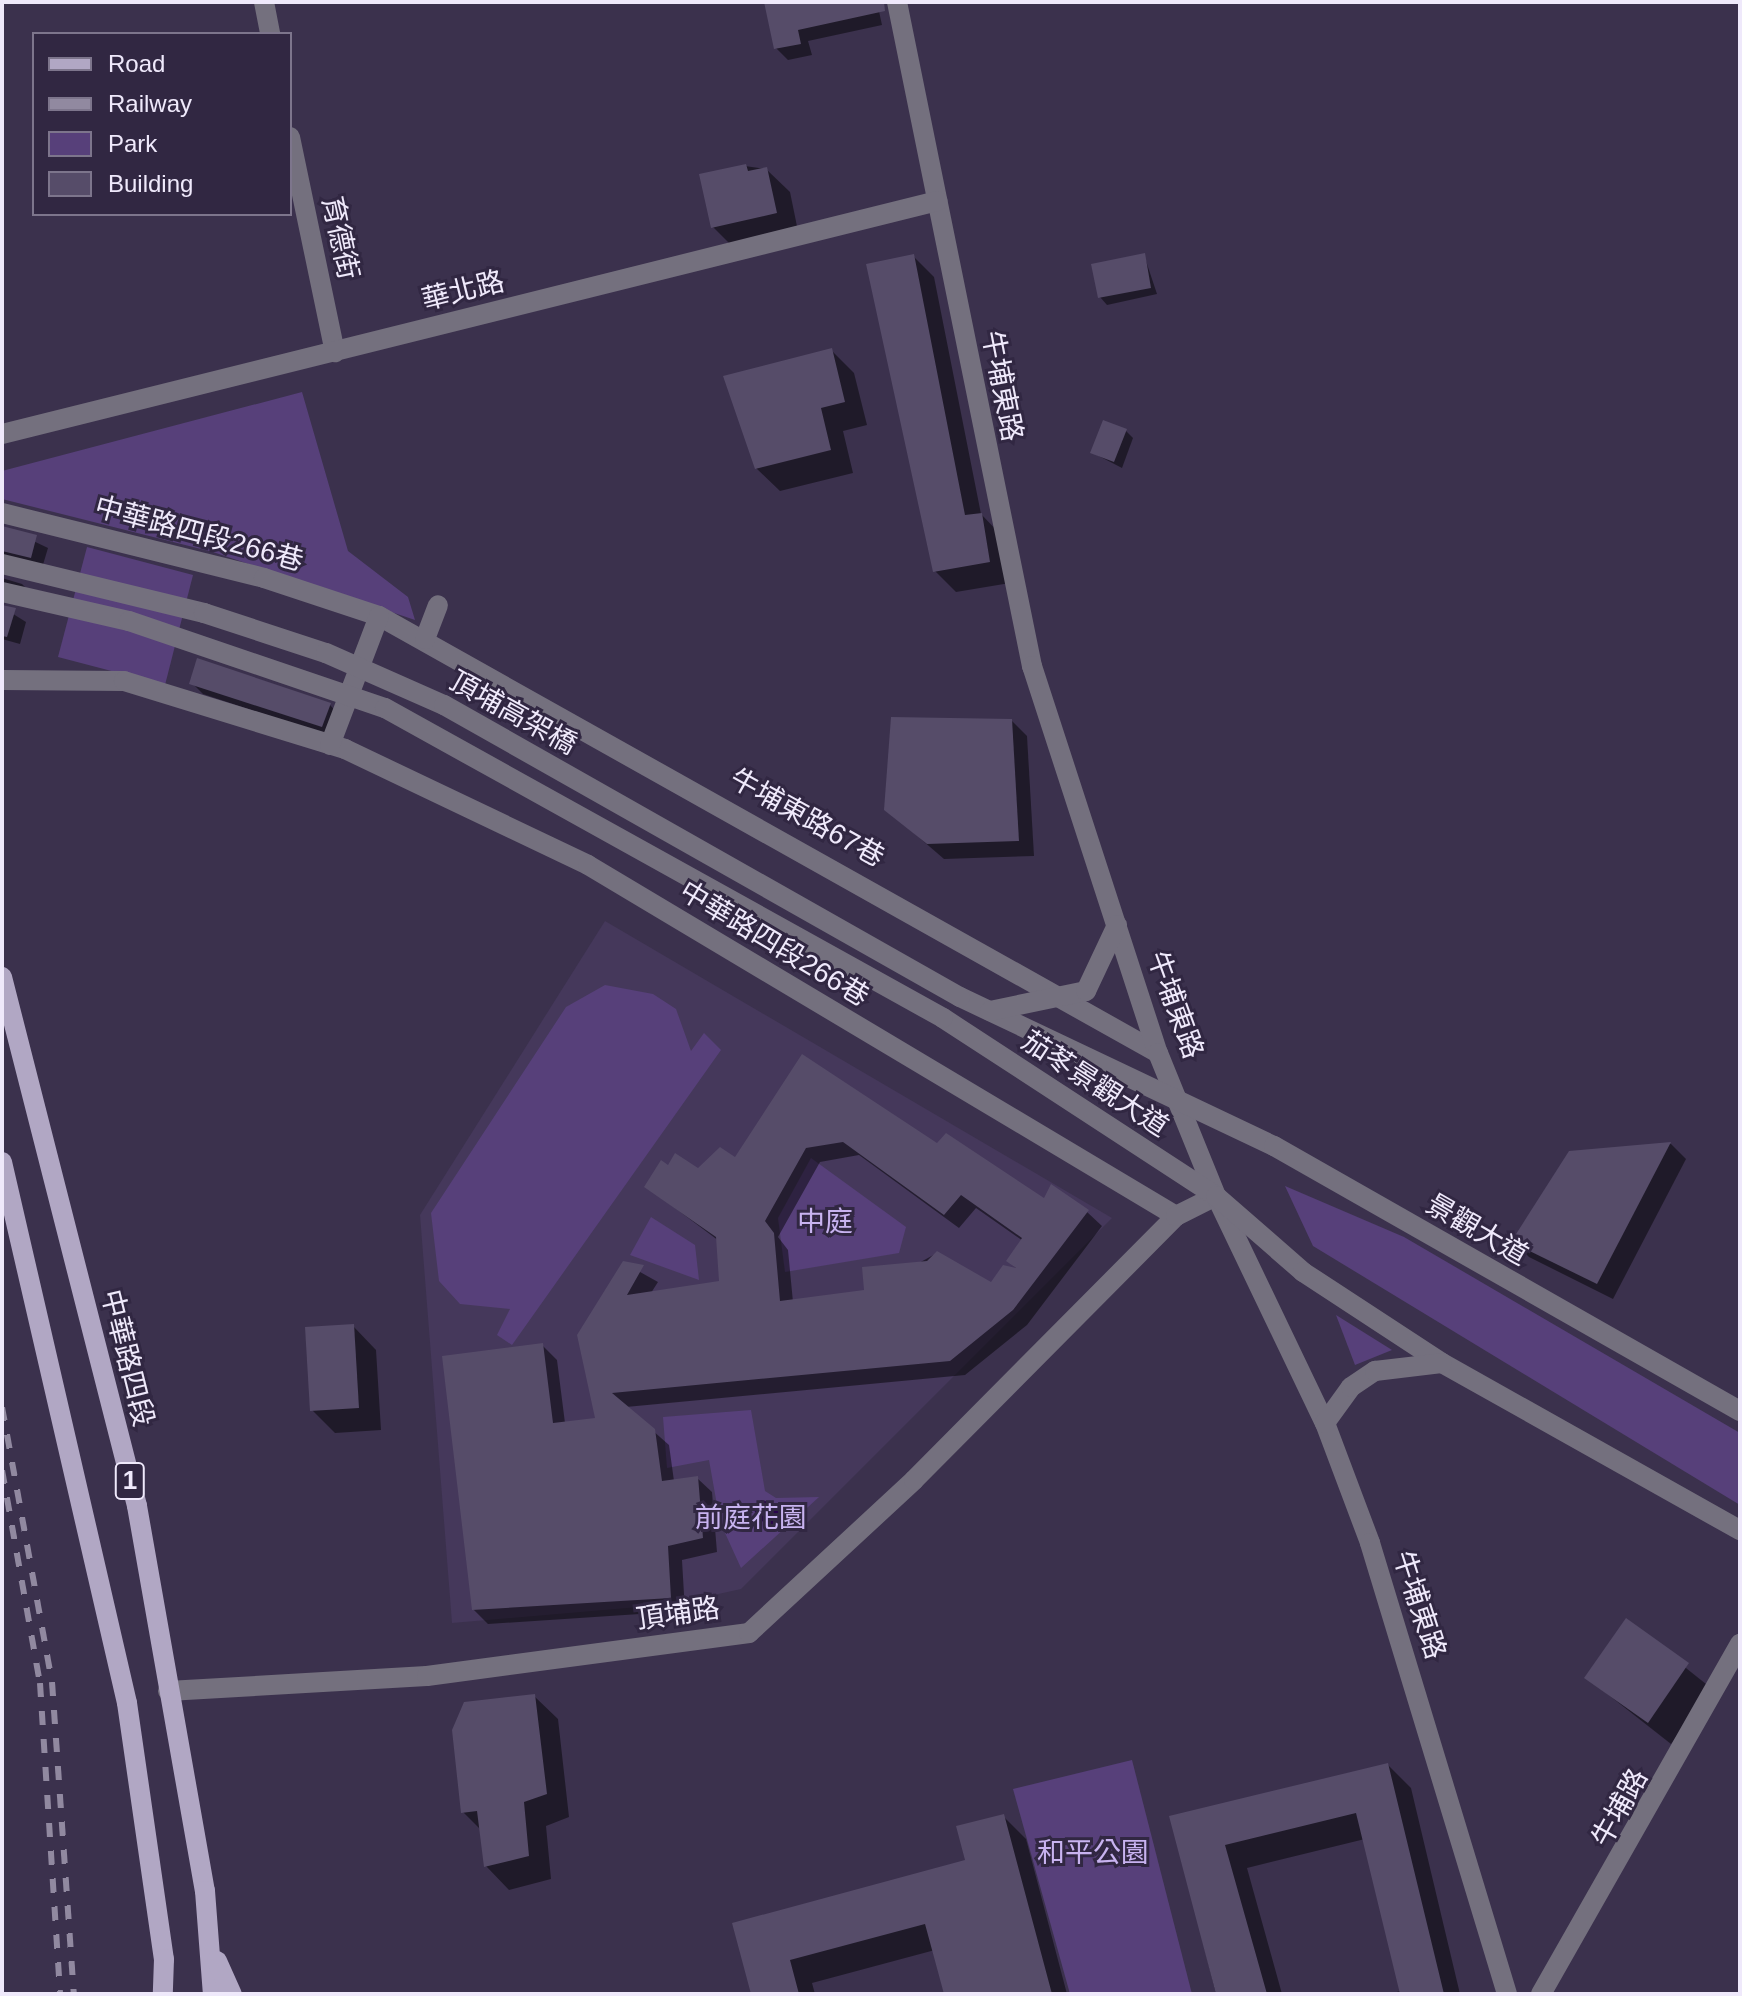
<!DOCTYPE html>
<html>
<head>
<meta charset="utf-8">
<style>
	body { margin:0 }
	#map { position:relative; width:1742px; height:1996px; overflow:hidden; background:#3b314d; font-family:Arial,"Noto Sans TC",sans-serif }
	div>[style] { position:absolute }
	.built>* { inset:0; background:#45385b }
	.green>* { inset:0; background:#57407a }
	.water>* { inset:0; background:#2a064d }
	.shadow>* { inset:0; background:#0007 }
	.building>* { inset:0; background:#564c69 }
	.minor>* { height:20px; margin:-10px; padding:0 10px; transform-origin:10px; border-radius:10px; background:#74707e }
	.tertiary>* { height:20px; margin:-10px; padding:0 10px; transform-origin:10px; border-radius:10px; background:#74707e }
	.primary>* { height:20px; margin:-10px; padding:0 10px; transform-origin:10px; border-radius:10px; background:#b1a7c4 }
	.rail>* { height:6px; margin-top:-3px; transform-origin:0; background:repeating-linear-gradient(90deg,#9189a0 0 14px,transparent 0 28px) }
	.tertiary-bridge>* { height:20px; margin:-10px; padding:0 10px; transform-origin:10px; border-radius:10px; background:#74707e }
	span { translate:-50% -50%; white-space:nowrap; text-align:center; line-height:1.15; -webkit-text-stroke:6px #312742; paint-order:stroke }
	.shield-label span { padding:2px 6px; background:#312742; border:2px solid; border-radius:6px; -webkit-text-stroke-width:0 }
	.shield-label { font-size:26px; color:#efe9fb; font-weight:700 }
	.street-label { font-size:28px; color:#efe9fb }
	.park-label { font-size:28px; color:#c8b3f0 }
	.frame { position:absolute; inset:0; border:4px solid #efe9fb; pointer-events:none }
	.legend { position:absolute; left:32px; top:32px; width:260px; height:184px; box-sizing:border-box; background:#312742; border:2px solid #7d758c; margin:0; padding:10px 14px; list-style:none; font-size:24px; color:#efe9fb }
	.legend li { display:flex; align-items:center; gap:16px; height:40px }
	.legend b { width:40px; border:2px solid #7d758c }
</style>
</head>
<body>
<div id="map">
	<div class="built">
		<div style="clip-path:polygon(605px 921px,1112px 1218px,741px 1589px,673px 1604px,452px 1623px,420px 1215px)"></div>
	</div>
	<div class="green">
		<div style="clip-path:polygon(302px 392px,348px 551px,408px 597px,415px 620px,213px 552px,2px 499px,2px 471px)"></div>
		<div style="clip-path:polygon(87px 547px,193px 575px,165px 685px,58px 657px)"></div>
		<div style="clip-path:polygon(605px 985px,653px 994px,676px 1009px,691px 1051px,704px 1033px,721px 1050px,512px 1345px,497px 1335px,510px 1309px,460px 1304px,439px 1281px,431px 1213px,566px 1007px)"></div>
		<div style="clip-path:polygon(811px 1158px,906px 1227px,899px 1253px,785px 1272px,778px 1218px)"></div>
		<div style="clip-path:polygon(1285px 1186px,1404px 1237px,1740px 1433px,1740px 1505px,1313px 1246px)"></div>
		<div style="clip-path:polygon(651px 1217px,695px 1245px,699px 1280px,630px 1255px)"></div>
		<div style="clip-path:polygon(1336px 1315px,1392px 1350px,1355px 1365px)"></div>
		<div style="clip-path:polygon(751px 1410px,765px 1491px,776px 1498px,819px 1497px,741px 1568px,720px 1522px,709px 1460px,667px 1468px,663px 1417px)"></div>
		<div style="clip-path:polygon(1132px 1760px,1192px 1994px,1070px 1994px,1013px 1789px)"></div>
	</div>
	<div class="water">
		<div style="clip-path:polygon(761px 1500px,789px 1507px,789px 1517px,767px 1527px,752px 1508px)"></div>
	</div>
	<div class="shadow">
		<div style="clip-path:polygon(767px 2px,877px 2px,882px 25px,808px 41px,812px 55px,788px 60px,776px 48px)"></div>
		<div style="clip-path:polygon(745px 166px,766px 169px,790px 192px,799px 236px,736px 250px,713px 227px)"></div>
		<div style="clip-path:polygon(1144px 255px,1157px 294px,1107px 305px,1100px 297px)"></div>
		<div style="clip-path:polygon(913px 256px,934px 277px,981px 514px,1002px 536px,1010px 583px,956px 592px,935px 571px)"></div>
		<div style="clip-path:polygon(831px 350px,854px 373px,867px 425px,843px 431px,853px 473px,780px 491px,756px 468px)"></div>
		<div style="clip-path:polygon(1126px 431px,1133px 438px,1122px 468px,1093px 453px)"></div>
		<div style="clip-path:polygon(2px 526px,48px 548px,42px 568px,2px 571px)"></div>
		<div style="clip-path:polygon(2px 578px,22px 584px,31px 593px,2px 599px)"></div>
		<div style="clip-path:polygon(2px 607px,26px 622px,20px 644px,2px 639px)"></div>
		<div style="clip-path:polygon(192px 683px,330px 705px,341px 717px,333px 737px,203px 694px)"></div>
		<div style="clip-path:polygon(1012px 721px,1027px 736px,1034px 856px,944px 859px,886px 809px)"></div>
		<div style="clip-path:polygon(evenodd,803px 1056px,937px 1146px,1045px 1201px,1087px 1212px,1102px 1226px,1027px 1325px,965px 1375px,626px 1407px,669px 1445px,674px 1481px,697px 1478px,712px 1492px,717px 1552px,682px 1560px,685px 1611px,488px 1624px,473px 1609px,542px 1345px,557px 1360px,565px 1423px,597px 1419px,624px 1263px,658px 1282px,651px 1293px,721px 1282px,719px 1241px,647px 1187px,669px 1168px,698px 1170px,736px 1160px,803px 1056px,859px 1155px,959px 1228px,976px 1208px,1023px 1241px,1008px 1261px,1019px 1271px,991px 1284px,937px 1253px,866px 1292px,793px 1302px,788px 1250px,778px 1237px,820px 1162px,859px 1155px)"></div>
		<div style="clip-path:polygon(1671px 1144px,1686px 1159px,1613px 1299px,1529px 1257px,1514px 1242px,1570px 1152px)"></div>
		<div style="clip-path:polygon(353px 1326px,376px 1350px,381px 1430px,335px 1433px,312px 1410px)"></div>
		<div style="clip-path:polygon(1627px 1621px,1711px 1688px,1671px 1744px,1587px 1678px)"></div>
		<div style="clip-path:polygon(534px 1696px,558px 1719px,569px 1817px,546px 1826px,551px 1879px,509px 1890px,486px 1866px,481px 1830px,463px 1812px)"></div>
		<div style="clip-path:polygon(1388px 1765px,1411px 1788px,1460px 1994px,1388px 1994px,1401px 1991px,1365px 1839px,1247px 1868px,1282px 1994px,1216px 1994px,1172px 1818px)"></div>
		<div style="clip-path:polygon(1003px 1816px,1026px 1839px,1067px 1994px,946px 1994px,935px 1950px,812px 1983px,815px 1994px,753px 1994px,734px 1925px,968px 1862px)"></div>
	</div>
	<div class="building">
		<div style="clip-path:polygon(764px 2px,884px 2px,885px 11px,798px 30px,801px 44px,774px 49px)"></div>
		<div style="clip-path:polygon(746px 164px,748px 171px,767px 167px,777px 213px,711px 228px,699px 174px)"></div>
		<div style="clip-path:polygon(1145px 253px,1151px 288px,1098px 298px,1091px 264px)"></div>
		<div style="clip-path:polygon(914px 254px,965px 515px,982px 513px,990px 562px,933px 572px,866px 264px)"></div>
		<div style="clip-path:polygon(832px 348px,845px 402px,821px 408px,831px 450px,755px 469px,723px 376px)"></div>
		<div style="clip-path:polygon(1103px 420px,1127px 429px,1114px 462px,1090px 453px)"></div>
		<div style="clip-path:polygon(2px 526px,37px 535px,31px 558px,2px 551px)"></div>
		<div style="clip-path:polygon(2px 605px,16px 608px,7px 637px,2px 636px)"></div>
		<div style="clip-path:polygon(197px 658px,331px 703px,322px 727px,189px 684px)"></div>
		<div style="clip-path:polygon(891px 717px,1012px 719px,1019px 841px,927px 844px,884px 810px)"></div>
		<div style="clip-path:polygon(evenodd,802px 1054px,937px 1143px,946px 1133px,1044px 1198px,1051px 1184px,1089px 1210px,1013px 1310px,950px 1361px,612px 1393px,655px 1429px,662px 1481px,698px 1476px,703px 1538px,668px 1546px,671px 1598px,472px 1610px,442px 1356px,543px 1343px,553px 1423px,595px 1418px,577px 1335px,623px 1261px,644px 1265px,627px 1295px,719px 1281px,716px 1237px,644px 1187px,661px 1160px,668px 1165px,675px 1153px,698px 1168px,720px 1147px,735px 1157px,802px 1054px,843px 1142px,944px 1215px,961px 1195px,1022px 1238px,1006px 1261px,1016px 1268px,1003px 1265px,991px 1282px,937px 1251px,927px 1261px,862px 1267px,864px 1290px,780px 1301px,774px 1233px,765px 1221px,806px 1148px,843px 1142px)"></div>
		<div style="clip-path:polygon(1671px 1142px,1597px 1284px,1511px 1242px,1569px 1151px)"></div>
		<div style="clip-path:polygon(354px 1324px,359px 1408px,310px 1411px,305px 1327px)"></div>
		<div style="clip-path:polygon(1626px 1618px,1689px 1663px,1648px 1723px,1584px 1678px)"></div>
		<div style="clip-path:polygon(535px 1694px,547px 1794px,524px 1802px,529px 1856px,484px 1867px,477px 1811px,461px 1813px,452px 1730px,464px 1702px)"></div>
		<div style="clip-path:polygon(1388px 1763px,1444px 1994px,1400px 1994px,1356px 1813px,1225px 1845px,1267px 1994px,1216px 1994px,1169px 1816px)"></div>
		<div style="clip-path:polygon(1004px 1814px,1052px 1994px,944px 1994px,925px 1924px,790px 1960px,799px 1994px,751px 1994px,732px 1923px,965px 1860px,956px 1826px)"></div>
	</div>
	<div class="minor">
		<div style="left:264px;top:2px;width:33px;rotate:79deg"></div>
		<div style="left:290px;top:137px;width:220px;rotate:78.2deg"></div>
		<div style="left:2px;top:513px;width:270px;rotate:13.9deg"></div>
		<div style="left:264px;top:578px;width:121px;rotate:18.3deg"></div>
		<div style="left:379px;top:616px;width:893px;rotate:29.29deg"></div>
		<div style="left:425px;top:639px;width:36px;rotate:-69deg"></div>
		<div style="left:2px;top:680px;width:122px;rotate:0.5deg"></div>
		<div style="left:124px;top:681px;width:231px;rotate:17.1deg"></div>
		<div style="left:345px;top:749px;width:269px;rotate:25.5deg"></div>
		<div style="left:588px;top:865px;width:685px;rotate:30.83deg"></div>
		<div style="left:330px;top:745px;width:138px;rotate:-69.2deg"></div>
		<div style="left:168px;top:1691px;width:259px;rotate:-3.3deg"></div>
		<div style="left:427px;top:1676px;width:325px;rotate:-7.6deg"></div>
		<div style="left:749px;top:1633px;width:225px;rotate:-42.8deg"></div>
		<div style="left:914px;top:1480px;width:372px;rotate:-45.2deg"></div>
		<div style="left:1176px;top:1216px;width:45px;rotate:-26.6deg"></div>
	</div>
	<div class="tertiary">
		<div style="left:897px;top:2px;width:678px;rotate:78.51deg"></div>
		<div style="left:1032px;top:666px;width:407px;rotate:72deg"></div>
		<div style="left:1158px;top:1053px;width:154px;rotate:67.9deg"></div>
		<div style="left:1216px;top:1196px;width:252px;rotate:64.4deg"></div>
		<div style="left:1325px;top:1423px;width:128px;rotate:69.4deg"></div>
		<div style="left:1370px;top:1543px;width:471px;rotate:73.1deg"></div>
		<div style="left:2px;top:434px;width:964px;rotate:-13.99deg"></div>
		<div style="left:960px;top:997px;width:348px;rotate:25.4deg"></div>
		<div style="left:1274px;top:1146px;width:536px;rotate:29.63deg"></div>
		<div style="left:990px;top:1011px;width:98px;rotate:-11.8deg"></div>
		<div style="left:1086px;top:991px;width:73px;rotate:-64.8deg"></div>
		<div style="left:943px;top:1018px;width:326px;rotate:33.1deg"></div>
		<div style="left:1216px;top:1196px;width:116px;rotate:41.1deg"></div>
		<div style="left:1303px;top:1272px;width:166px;rotate:33.2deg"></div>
		<div style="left:1442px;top:1363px;width:342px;rotate:29.3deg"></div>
		<div style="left:1325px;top:1423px;width:44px;rotate:-54.2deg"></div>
		<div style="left:1351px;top:1387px;width:29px;rotate:-34deg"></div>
		<div style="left:1375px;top:1371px;width:67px;rotate:-6.8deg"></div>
		<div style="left:1541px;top:1994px;width:403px;rotate:-60.4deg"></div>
	</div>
	<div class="primary">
		<div style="left:2px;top:977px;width:546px;rotate:75.68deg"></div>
		<div style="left:137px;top:1506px;width:391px;rotate:80deg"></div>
		<div style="left:205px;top:1891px;width:103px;rotate:85.6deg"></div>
		<div style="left:2px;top:1162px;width:555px;rotate:76.99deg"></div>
		<div style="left:127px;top:1703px;width:259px;rotate:81.8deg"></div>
		<div style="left:164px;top:1959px;width:35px;rotate:92deg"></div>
		<div style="left:217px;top:1961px;width:36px;rotate:66deg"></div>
	</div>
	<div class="rail">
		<div style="left:2px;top:1407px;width:280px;rotate:79.7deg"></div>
		<div style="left:52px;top:1682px;width:313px;rotate:86deg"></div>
		<div style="left:2px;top:1470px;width:216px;rotate:79.9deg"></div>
		<div style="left:40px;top:1683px;width:312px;rotate:86.3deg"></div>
	</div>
	<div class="tertiary-bridge">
		<div style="left:2px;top:564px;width:208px;rotate:13.6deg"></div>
		<div style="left:204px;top:613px;width:128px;rotate:18.2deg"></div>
		<div style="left:326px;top:653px;width:129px;rotate:23.8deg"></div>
		<div style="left:444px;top:705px;width:593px;rotate:29.51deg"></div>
		<div style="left:2px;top:592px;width:130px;rotate:12.9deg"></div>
		<div style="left:129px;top:621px;width:270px;rotate:18.8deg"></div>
		<div style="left:385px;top:708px;width:638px;rotate:29.05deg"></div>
	</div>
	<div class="shield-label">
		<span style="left:130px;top:1481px">1</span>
	</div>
	<div class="street-label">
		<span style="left:340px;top:238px;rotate:78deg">育德街</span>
		<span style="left:463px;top:291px;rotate:-14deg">華北路</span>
		<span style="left:1002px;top:386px;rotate:79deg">牛埔東路</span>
		<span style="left:199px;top:534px;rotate:15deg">中華路四段266巷</span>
		<span style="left:513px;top:713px;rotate:29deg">頂埔高架橋</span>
		<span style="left:807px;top:818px;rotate:29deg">牛埔東路67巷</span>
		<span style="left:774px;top:944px;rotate:31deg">中華路四段266巷</span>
		<span style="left:1175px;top:1005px;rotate:70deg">牛埔東路</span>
		<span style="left:1095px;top:1084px;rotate:33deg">茄苳景觀大道</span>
		<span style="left:1477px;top:1230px;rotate:30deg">景觀大道</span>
		<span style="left:127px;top:1358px;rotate:76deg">中華路四段</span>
		<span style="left:1419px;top:1605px;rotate:72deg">牛埔東路</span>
		<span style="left:678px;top:1614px;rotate:-8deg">頂埔路</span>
		<span style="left:1620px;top:1808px;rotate:-61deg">牛埔路</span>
	</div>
	<div class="park-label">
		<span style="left:825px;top:1222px">中庭</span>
		<span style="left:751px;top:1518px">前庭花園</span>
		<span style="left:1093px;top:1853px">和平公園</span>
	</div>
	<div class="frame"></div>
	<ul class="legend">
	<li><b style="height:10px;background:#b1a7c4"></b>Road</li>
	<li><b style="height:10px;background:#9189a0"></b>Railway</li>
	<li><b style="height:22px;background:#57407a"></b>Park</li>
	<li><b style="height:22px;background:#564c69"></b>Building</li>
	</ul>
</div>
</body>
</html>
